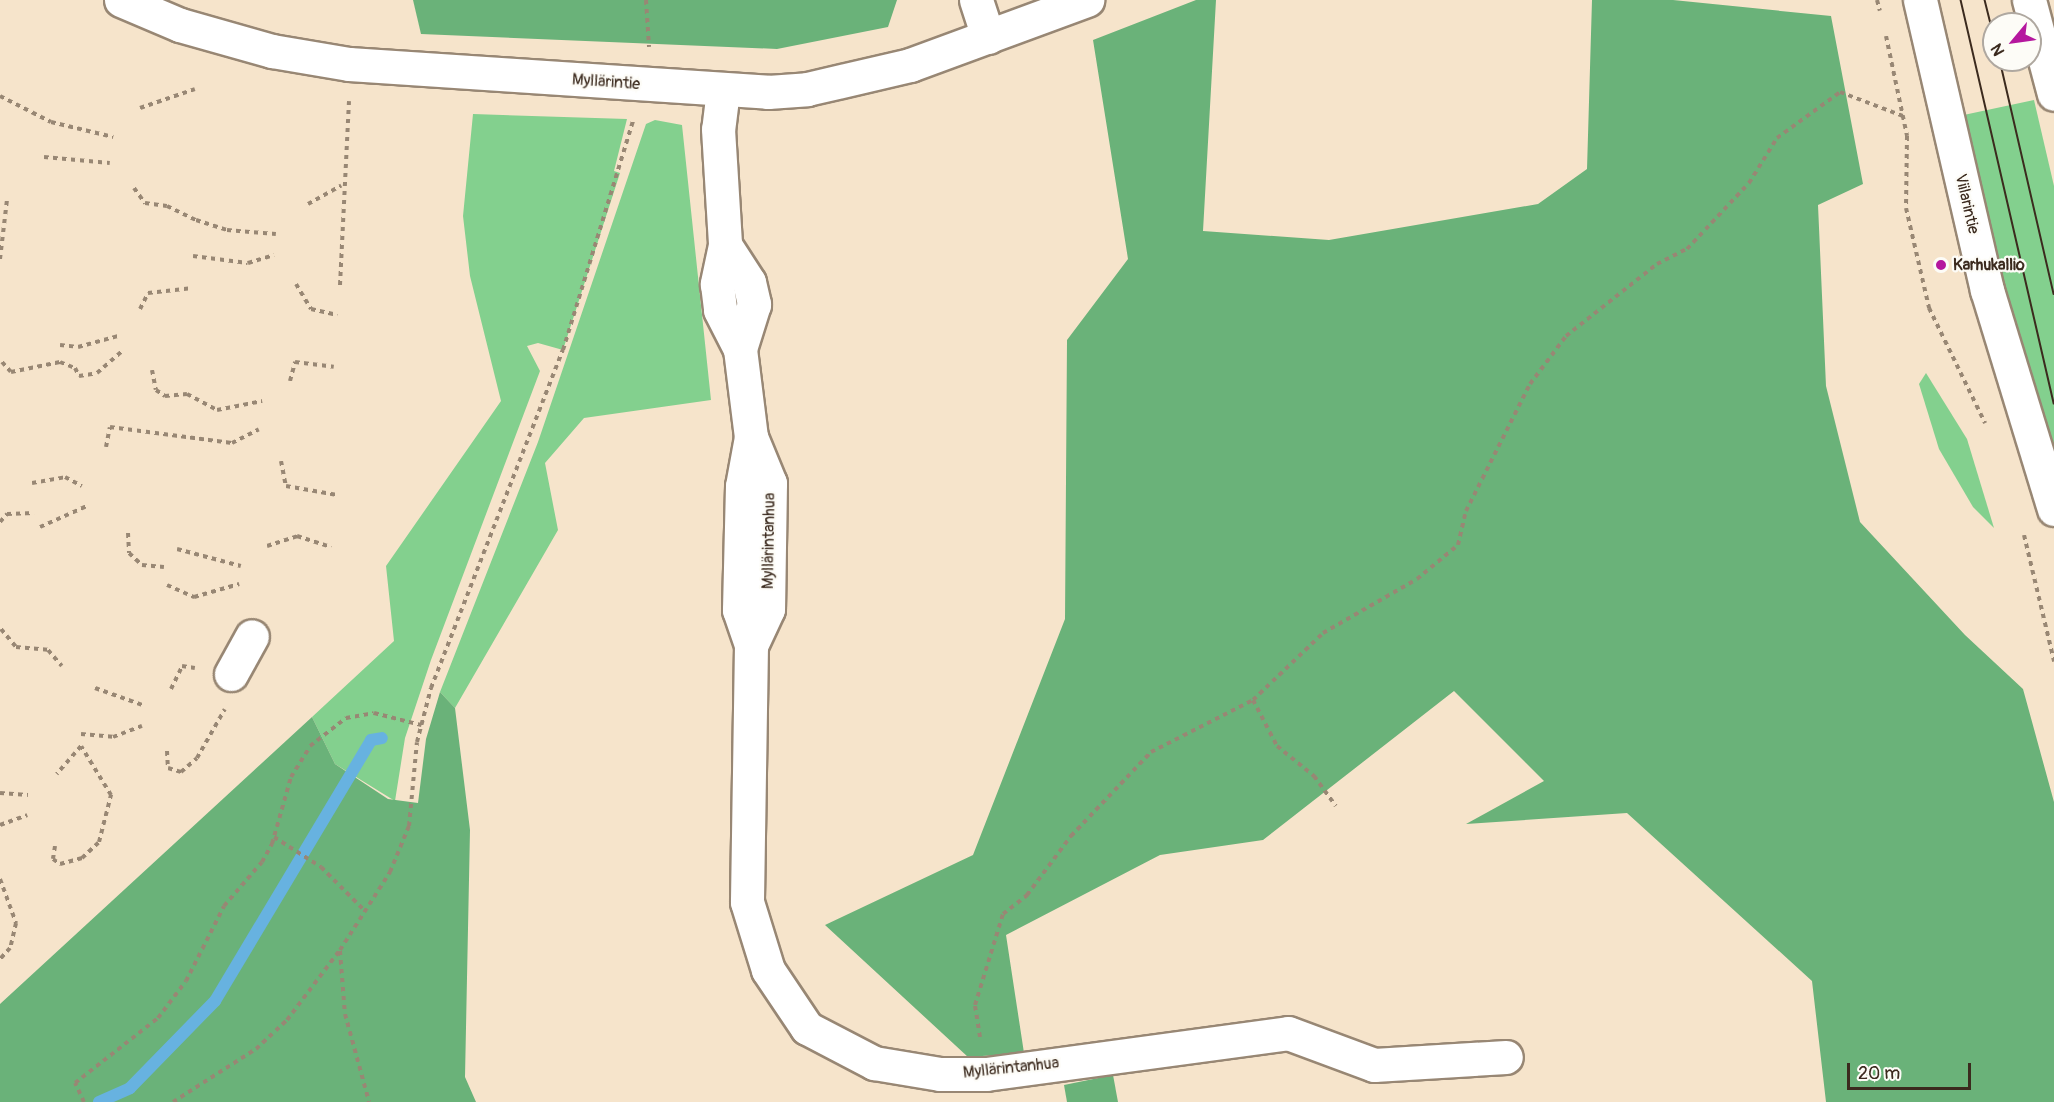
<!DOCTYPE html>
<html>
<head>
<meta charset="utf-8">
<style>
	body { margin:0 }
	#map { position:relative; width:2054px; height:1102px; overflow:hidden; background:#f6e4cb; font-family:Pangolin,sans-serif }
	div>[style] { position:absolute }
	.green>* { inset:0; background:#83d08e }
	.forest>* { inset:0; background:#6ab279 }
	.stream>* { height:12px; margin:-6px; padding:0 6px; transform-origin:6px; border-radius:6px; background:#67b2e0 }
	.path>* { height:4px; margin-top:-2px; transform-origin:0; background:repeating-linear-gradient(90deg,#988774 0 4.5px,transparent 0 9px) }
	.roads { filter:drop-shadow(2px 0 #988774) drop-shadow(-2px 0 #988774) drop-shadow(0 2px #988774) drop-shadow(0 -2px #988774) }
	.minor>* { height:33px; margin:-16.5px; padding:0 16.5px; transform-origin:16.5px; border-radius:16.5px; background:#fff }
	.major>* { height:33px; margin:-16.5px; padding:0 16.5px; transform-origin:16.5px; border-radius:16.5px; background:#fff }
	.tram>* { height:1.5px; margin:-0.75px; padding:0 0.75px; transform-origin:0.75px; border-radius:0.75px; background:#3b2a1e }
	.dots>* { width:16px; height:16px; translate:-50% -50%; box-sizing:border-box; border:3px solid #fdfcf7; border-radius:50% }
	span { translate:-50% -50%; white-space:nowrap; text-align:center; line-height:1.15; -webkit-text-stroke:4.5px #fdfcf7; paint-order:stroke }
	.street-label { font-size:16px; color:#3b2a1e }
	.poi-label { font-size:16px; color:#3b2a1e; font-weight:700 }
	.left { translate:0 -50%; text-align:left }
	.north { position:absolute; left:1982px; top:12px; width:60px; height:60px; box-sizing:border-box; background:#fdfcf7; border:2px solid #afa8a0; border-radius:50%; rotate:241deg; font-size:16px; font-weight:700; line-height:24px; text-align:center; color:#3b2a1e }
	.north::after { content:''; display:block; margin:auto; width:21px; height:27px; background:#b5179e; clip-path:polygon(50% 0,100% 100%,50% 72%,0 100%) }
	.scale { position:absolute; left:1847px; top:1063px; width:124px; height:27px; box-sizing:border-box; border:3px solid #3b2a1e; border-top:0; padding-left:8px; font-size:18px; line-height:21px; white-space:nowrap; color:#3b2a1e; -webkit-text-stroke:4px #fdfcf7; paint-order:stroke }
</style>
</head>
<body>
<div id="map">
	<div class="green">
		<div style="clip-path:polygon(2034px 100px,2054px 186px,2054px 459px,1998px 288px,1959px 116px)"></div>
		<div style="clip-path:polygon(473px 114px,627px 119px,614px 171px,620px 173px,563px 350px,538px 343px,527px 346px,540px 371px,431px 660px,405px 738px,395px 801px,335px 764px,312px 717px,394px 641px,386px 566px,501px 401px,470px 276px,463px 216px)"></div>
		<div style="clip-path:polygon(655px 120px,682px 125px,711px 400px,584px 418px,545px 463px,558px 530px,455px 708px,440px 692px,538px 442px,646px 124px)"></div>
		<div style="clip-path:polygon(1926px 373px,1967px 439px,1994px 528px,1973px 507px,1939px 449px,1919px 384px)"></div>
	</div>
	<div class="forest">
		<div style="clip-path:polygon(413px 0,897px 0,888px 27px,777px 49px,421px 34px)"></div>
		<div style="clip-path:polygon(1196px 0,1216px 0,1203px 231px,1329px 240px,1538px 204px,1587px 169px,1592px 0,1673px 0,1831px 16px,1863px 184px,1818px 205px,1826px 386px,1860px 522px,1965px 635px,2023px 689px,2054px 802px,2054px 1102px,1826px 1102px,1812px 981px,1627px 813px,1466px 824px,1544px 781px,1454px 691px,1263px 840px,1160px 855px,1006px 935px,1024px 1053px,968px 1057px,825px 925px,973px 855px,1065px 619px,1067px 340px,1128px 259px,1093px 40px)"></div>
		<div style="clip-path:polygon(440px 692px,455px 708px,470px 830px,465px 1077px,476px 1102px,0 1102px,0 1004px,312px 717px,335px 764px,388px 799px,418px 803px,426px 739px)"></div>
		<div style="clip-path:polygon(1113px 1075px,1118px 1102px,1067px 1102px,1064px 1085px)"></div>
	</div>
	<div class="stream">
		<div style="left:99px;top:1102px;width:34px;rotate:-24deg"></div>
		<div style="left:130px;top:1088px;width:122px;rotate:-45.7deg"></div>
		<div style="left:215px;top:1001px;width:304px;rotate:-59.1deg"></div>
		<div style="left:371px;top:740px;width:11px;rotate:-10deg"></div>
	</div>
	<div class="path">
		<div style="left:646px;top:0;width:47px;rotate:86.3deg"></div>
		<div style="left:1877px;top:0;width:11px;rotate:75deg"></div>
		<div style="left:1886px;top:36px;width:102px;rotate:78.1deg"></div>
		<div style="left:1907px;top:136px;width:72px;rotate:90.8deg"></div>
		<div style="left:1906px;top:208px;width:103px;rotate:77deg"></div>
		<div style="left:1929px;top:308px;width:128px;rotate:64deg"></div>
		<div style="left:0;top:96px;width:57px;rotate:27deg"></div>
		<div style="left:51px;top:122px;width:64px;rotate:13.6deg"></div>
		<div style="left:140px;top:108px;width:58px;rotate:-19.1deg"></div>
		<div style="left:44px;top:157px;width:66px;rotate:5.2deg"></div>
		<div style="left:134px;top:188px;width:19px;rotate:54deg"></div>
		<div style="left:145px;top:203px;width:22px;rotate:8deg"></div>
		<div style="left:167px;top:206px;width:32px;rotate:26deg"></div>
		<div style="left:196px;top:220px;width:33px;rotate:18deg"></div>
		<div style="left:227px;top:230px;width:49px;rotate:4.7deg"></div>
		<div style="left:308px;top:204px;width:38px;rotate:-29deg"></div>
		<div style="left:193px;top:256px;width:55px;rotate:7.3deg"></div>
		<div style="left:248px;top:263px;width:27px;rotate:-17deg"></div>
		<div style="left:0;top:259px;width:60px;rotate:-83.3deg"></div>
		<div style="left:296px;top:284px;width:29px;rotate:59deg"></div>
		<div style="left:311px;top:309px;width:27px;rotate:13deg"></div>
		<div style="left:340px;top:285px;width:184px;rotate:-87.2deg"></div>
		<div style="left:140px;top:309px;width:18px;rotate:-63deg"></div>
		<div style="left:148px;top:293px;width:45px;rotate:-6.3deg"></div>
		<div style="left:60px;top:345px;width:18px;rotate:6deg"></div>
		<div style="left:78px;top:347px;width:41px;rotate:-15.4deg"></div>
		<div style="left:2px;top:362px;width:13px;rotate:48deg"></div>
		<div style="left:11px;top:372px;width:50px;rotate:-11.5deg"></div>
		<div style="left:60px;top:362px;width:16px;rotate:22deg"></div>
		<div style="left:75px;top:368px;width:9px;rotate:63deg"></div>
		<div style="left:79px;top:376px;width:18px;rotate:-9deg"></div>
		<div style="left:97px;top:373px;width:33px;rotate:-41deg"></div>
		<div style="left:152px;top:370px;width:20px;rotate:79deg"></div>
		<div style="left:156px;top:390px;width:11px;rotate:34deg"></div>
		<div style="left:165px;top:396px;width:22px;rotate:-5deg"></div>
		<div style="left:187px;top:394px;width:34px;rotate:28deg"></div>
		<div style="left:217px;top:410px;width:46px;rotate:-11.3deg"></div>
		<div style="left:290px;top:381px;width:20px;rotate:-75deg"></div>
		<div style="left:295px;top:362px;width:39px;rotate:7deg"></div>
		<div style="left:106px;top:447px;width:20px;rotate:-79deg"></div>
		<div style="left:110px;top:427px;width:123px;rotate:7.5deg"></div>
		<div style="left:232px;top:443px;width:30px;rotate:-27deg"></div>
		<div style="left:281px;top:461px;width:25px;rotate:79deg"></div>
		<div style="left:286px;top:486px;width:52px;rotate:10deg"></div>
		<div style="left:32px;top:483px;width:34px;rotate:-10deg"></div>
		<div style="left:65px;top:477px;width:19px;rotate:28deg"></div>
		<div style="left:0;top:522px;width:11px;rotate:-49deg"></div>
		<div style="left:7px;top:514px;width:27px;rotate:-2deg"></div>
		<div style="left:40px;top:527px;width:51px;rotate:-24.1deg"></div>
		<div style="left:128px;top:533px;width:20px;rotate:87deg"></div>
		<div style="left:129px;top:553px;width:18px;rotate:43deg"></div>
		<div style="left:142px;top:565px;width:22px;rotate:5deg"></div>
		<div style="left:2024px;top:535px;width:130px;rotate:76.6deg"></div>
		<div style="left:267px;top:546px;width:32px;rotate:-18deg"></div>
		<div style="left:297px;top:536px;width:36px;rotate:18deg"></div>
		<div style="left:177px;top:549px;width:66px;rotate:14.9deg"></div>
		<div style="left:167px;top:585px;width:30px;rotate:24deg"></div>
		<div style="left:194px;top:597px;width:47px;rotate:-16.1deg"></div>
		<div style="left:1px;top:629px;width:23px;rotate:50deg"></div>
		<div style="left:16px;top:647px;width:32px;rotate:5deg"></div>
		<div style="left:48px;top:650px;width:21px;rotate:49deg"></div>
		<div style="left:95px;top:688px;width:53px;rotate:19.8deg"></div>
		<div style="left:171px;top:689px;width:25px;rotate:-64deg"></div>
		<div style="left:182px;top:666px;width:13px;rotate:9deg"></div>
		<div style="left:1253px;top:700px;width:52px;rotate:62.4deg"></div>
		<div style="left:1277px;top:746px;width:48px;rotate:39deg"></div>
		<div style="left:1314px;top:776px;width:37px;rotate:54deg"></div>
		<div style="left:81px;top:734px;width:32px;rotate:5deg"></div>
		<div style="left:113px;top:737px;width:31px;rotate:-21deg"></div>
		<div style="left:167px;top:751px;width:17px;rotate:87deg"></div>
		<div style="left:168px;top:768px;width:14px;rotate:17deg"></div>
		<div style="left:181px;top:772px;width:21px;rotate:-41deg"></div>
		<div style="left:197px;top:758px;width:56px;rotate:-60.3deg"></div>
		<div style="left:0;top:793px;width:28px;rotate:4deg"></div>
		<div style="left:0;top:825px;width:29px;rotate:-20deg"></div>
		<div style="left:274px;top:837px;width:56px;rotate:32.6deg"></div>
		<div style="left:321px;top:867px;width:62px;rotate:45deg"></div>
		<div style="left:55px;top:846px;width:13px;rotate:99deg"></div>
		<div style="left:53px;top:859px;width:9px;rotate:36deg"></div>
		<div style="left:60px;top:864px;width:23px;rotate:-15deg"></div>
		<div style="left:82px;top:858px;width:23px;rotate:-43deg"></div>
		<div style="left:99px;top:842px;width:49px;rotate:-75.7deg"></div>
		<div style="left:111px;top:795px;width:57px;rotate:-121.5deg"></div>
		<div style="left:81px;top:746px;width:37px;rotate:131deg"></div>
		<div style="left:0;top:879px;width:47px;rotate:70deg"></div>
		<div style="left:16px;top:923px;width:26px;rotate:103deg"></div>
		<div style="left:10px;top:948px;width:15px;rotate:132deg"></div>
		<div style="left:340px;top:951px;width:63px;rotate:85.5deg"></div>
		<div style="left:345px;top:1014px;width:91px;rotate:74.7deg"></div>
		<div style="left:980px;top:1037px;width:32px;rotate:-99deg"></div>
		<div style="left:975px;top:1005px;width:95px;rotate:-72.9deg"></div>
		<div style="left:1003px;top:914px;width:31px;rotate:-38deg"></div>
		<div style="left:1027px;top:895px;width:74px;rotate:-53.3deg"></div>
		<div style="left:1071px;top:836px;width:116px;rotate:-46.4deg"></div>
		<div style="left:1151px;top:752px;width:114px;rotate:-27deg"></div>
		<div style="left:1253px;top:700px;width:97px;rotate:-43.7deg"></div>
		<div style="left:1323px;top:633px;width:108px;rotate:-29.9deg"></div>
		<div style="left:1417px;top:579px;width:53px;rotate:-39.7deg"></div>
		<div style="left:1458px;top:545px;width:35px;rotate:-77deg"></div>
		<div style="left:1466px;top:511px;width:142px;rotate:-63.3deg"></div>
		<div style="left:1530px;top:384px;width:60px;rotate:-53.1deg"></div>
		<div style="left:1566px;top:336px;width:116px;rotate:-38.4deg"></div>
		<div style="left:1657px;top:264px;width:34px;rotate:-27deg"></div>
		<div style="left:1687px;top:249px;width:91px;rotate:-46.8deg"></div>
		<div style="left:1749px;top:183px;width:53px;rotate:-58.1deg"></div>
		<div style="left:1777px;top:138px;width:78px;rotate:-36.1deg"></div>
		<div style="left:1840px;top:92px;width:67px;rotate:20.9deg"></div>
		<div style="left:84px;top:1102px;width:21px;rotate:-115deg"></div>
		<div style="left:75px;top:1083px;width:105px;rotate:-38.1deg"></div>
		<div style="left:158px;top:1018px;width:46px;rotate:-52.9deg"></div>
		<div style="left:186px;top:981px;width:84px;rotate:-63.1deg"></div>
		<div style="left:224px;top:906px;width:58px;rotate:-49.2deg"></div>
		<div style="left:262px;top:862px;width:21px;rotate:-61deg"></div>
		<div style="left:272px;top:844px;width:70px;rotate:-74.2deg"></div>
		<div style="left:291px;top:777px;width:36px;rotate:-58deg"></div>
		<div style="left:310px;top:746px;width:46px;rotate:-37.9deg"></div>
		<div style="left:346px;top:718px;width:28px;rotate:-10deg"></div>
		<div style="left:374px;top:713px;width:49px;rotate:14.3deg"></div>
		<div style="left:173px;top:1102px;width:98px;rotate:-32.6deg"></div>
		<div style="left:256px;top:1049px;width:42px;rotate:-43.1deg"></div>
		<div style="left:287px;top:1020px;width:88px;rotate:-52.9deg"></div>
		<div style="left:340px;top:950px;width:93px;rotate:-57.3deg"></div>
		<div style="left:390px;top:872px;width:50px;rotate:-67.6deg"></div>
		<div style="left:409px;top:826px;width:84px;rotate:-84.6deg"></div>
		<div style="left:417px;top:742px;width:56px;rotate:-75.5deg"></div>
		<div style="left:431px;top:688px;width:363px;rotate:-68.7deg"></div>
		<div style="left:563px;top:350px;width:239px;rotate:-73deg"></div>
	</div>
	<div class="roads">
		<div class="minor">
			<div style="left:121px;top:0;width:64px;rotate:23deg"></div>
			<div style="left:180px;top:25px;width:96px;rotate:15.8deg"></div>
			<div style="left:272px;top:51px;width:78px;rotate:9.6deg"></div>
			<div style="left:349px;top:64px;width:420px;rotate:3.8deg"></div>
			<div style="left:768px;top:92px;width:39px;rotate:-4deg"></div>
			<div style="left:807px;top:89px;width:106px;rotate:-13.1deg"></div>
			<div style="left:910px;top:65px;width:189px;rotate:-20.2deg"></div>
			<div style="left:976px;top:0;width:39px;rotate:72deg"></div>
			<div style="left:723px;top:90px;width:39px;rotate:97deg"></div>
			<div style="left:718px;top:129px;width:116px;rotate:86.5deg"></div>
			<div style="left:725px;top:245px;width:44px;rotate:57deg"></div>
			<div style="left:749px;top:282px;width:23px;rotate:77deg"></div>
			<div style="left:754px;top:304px;width:47px;rotate:107.3deg"></div>
			<div style="left:740px;top:349px;width:89px;rotate:82.9deg"></div>
			<div style="left:751px;top:437px;width:50px;rotate:67.6deg"></div>
			<div style="left:770px;top:483px;width:126px;rotate:90.9deg"></div>
			<div style="left:768px;top:609px;width:40px;rotate:115deg"></div>
			<div style="left:751px;top:645px;width:257px;rotate:90.9deg"></div>
			<div style="left:747px;top:902px;width:71px;rotate:72.8deg"></div>
			<div style="left:768px;top:970px;width:70px;rotate:56.1deg"></div>
			<div style="left:807px;top:1028px;width:76px;rotate:27.6deg"></div>
			<div style="left:874px;top:1063px;width:67px;rotate:9.5deg"></div>
			<div style="left:940px;top:1074px;width:46px"></div>
			<div style="left:986px;top:1074px;width:305px;rotate:-7.7deg"></div>
			<div style="left:1288px;top:1033px;width:92px;rotate:20.4deg"></div>
			<div style="left:1374px;top:1065px;width:132px;rotate:-3.5deg"></div>
			<div style="left:725px;top:245px;width:40px;rotate:102deg"></div>
			<div style="left:717px;top:284px;width:26px;rotate:83deg"></div>
			<div style="left:720px;top:310px;width:44px;rotate:62.9deg"></div>
			<div style="left:751px;top:437px;width:50px;rotate:100.4deg"></div>
			<div style="left:742px;top:486px;width:124px;rotate:91.4deg"></div>
			<div style="left:739px;top:610px;width:37px;rotate:71deg"></div>
			<div style="left:231px;top:674px;width:43px;rotate:-61.1deg"></div>
		</div>
		<div class="major">
			<div style="left:1920px;top:0;width:298px;rotate:77deg"></div>
			<div style="left:1987px;top:290px;width:229px;rotate:73deg"></div>
			<div style="left:2029px;top:0;width:97px;rotate:75.1deg"></div>
		</div>
	</div>
	<div class="tram">
		<div style="left:1961px;top:0;width:414px;rotate:77deg"></div>
		<div style="left:1985px;top:0;width:36px;rotate:76deg"></div>
		<div style="left:2000px;top:60px;width:240px;rotate:77deg"></div>
	</div>
	<div class="dots">
		<div style="left:1941px;top:265px;background:#b5179e"></div>
	</div>
	<div class="street-label">
		<span style="left:606px;top:82px;rotate:4deg">Myllärintie</span>
		<span style="left:1967px;top:204px;rotate:77deg">Viilarintie</span>
		<span style="left:769px;top:541px;rotate:-89deg">Myllärintanhua</span>
		<span style="left:1011px;top:1068px;rotate:-6deg">Myllärintanhua</span>
	</div>
	<div class="poi-label">
		<span class="left" style="left:1953px;top:265px">Karhukallio</span>
	</div>
	<div class="north">N</div>
	<div class="scale">20 m</div>
</div>
</body>
</html>
